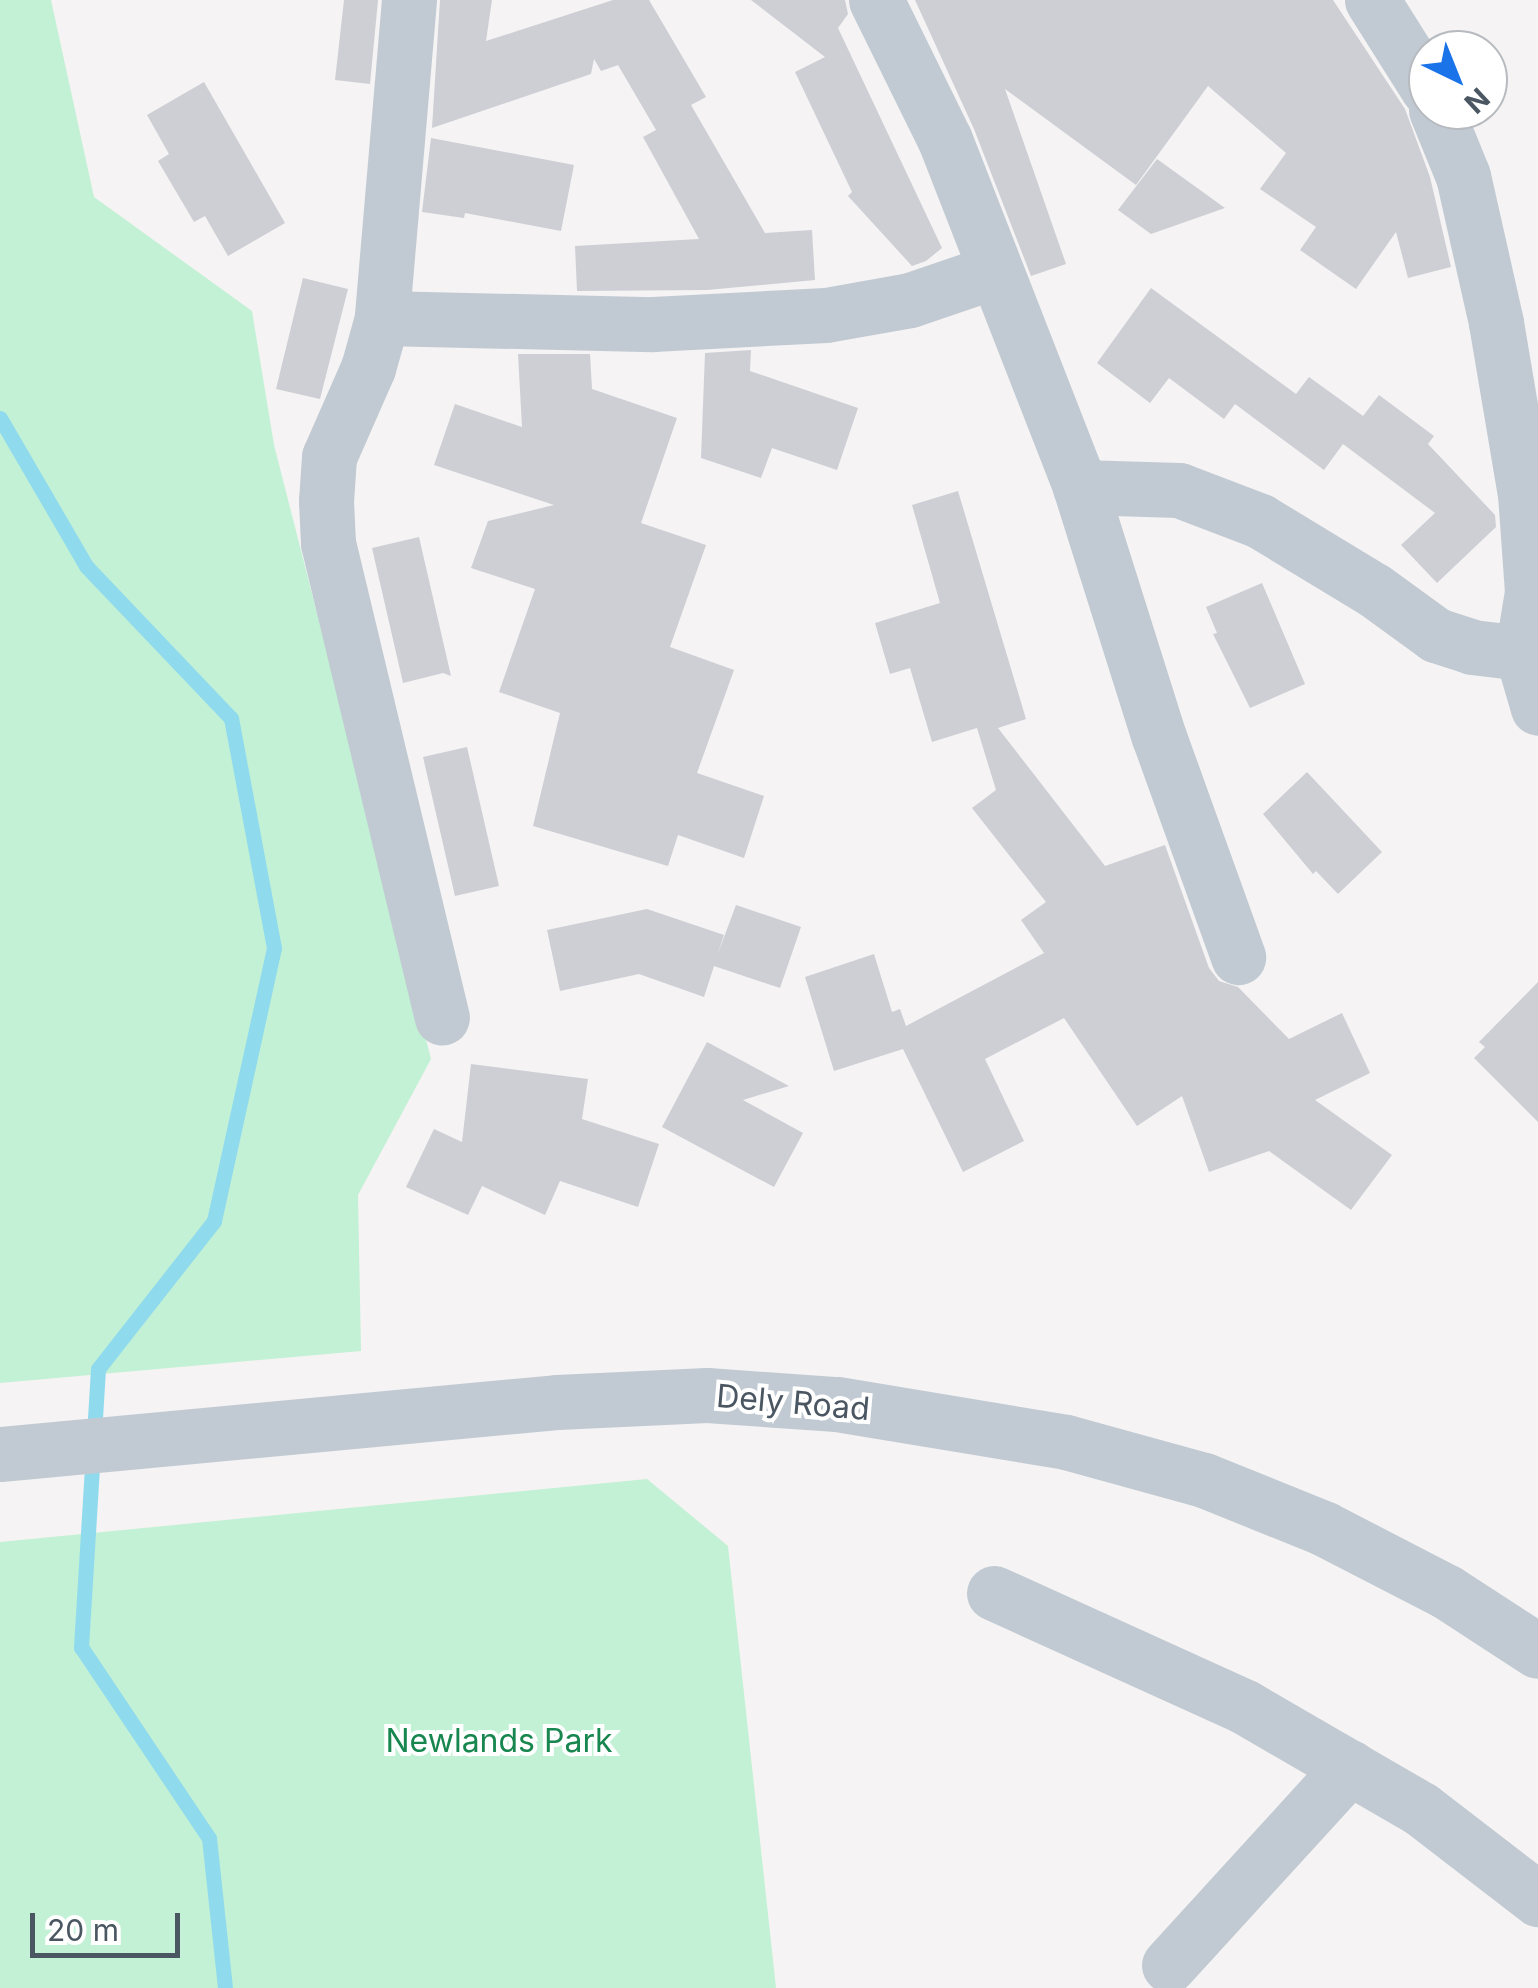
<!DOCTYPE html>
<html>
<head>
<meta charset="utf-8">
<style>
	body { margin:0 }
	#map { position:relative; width:1538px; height:1988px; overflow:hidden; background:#f5f3f3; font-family:Inter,sans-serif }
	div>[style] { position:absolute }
	.green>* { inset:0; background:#c3f1d5 }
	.stream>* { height:15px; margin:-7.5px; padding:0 7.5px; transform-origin:7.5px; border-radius:7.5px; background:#90daee }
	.building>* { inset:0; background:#cdcfd5 }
	.minor>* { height:55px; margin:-27.5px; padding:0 27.5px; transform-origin:27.5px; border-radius:27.5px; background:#c1cad2 }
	span { translate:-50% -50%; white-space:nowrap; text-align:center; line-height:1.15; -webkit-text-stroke:8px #fff; paint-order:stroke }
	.street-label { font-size:32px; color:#4a5661 }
	.park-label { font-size:32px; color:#17864f }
	.north { position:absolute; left:1408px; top:30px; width:100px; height:100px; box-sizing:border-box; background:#fff; border:2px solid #b7bbc0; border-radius:50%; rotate:137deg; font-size:28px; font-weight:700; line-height:40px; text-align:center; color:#4a5661 }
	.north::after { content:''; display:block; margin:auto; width:35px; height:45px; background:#1a73e8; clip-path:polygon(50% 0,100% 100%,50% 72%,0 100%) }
	.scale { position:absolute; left:30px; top:1913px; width:150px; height:45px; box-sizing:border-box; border:5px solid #4a5661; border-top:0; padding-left:12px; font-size:30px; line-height:35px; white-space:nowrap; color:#4a5661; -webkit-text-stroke:8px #fff; paint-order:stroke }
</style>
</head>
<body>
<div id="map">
	<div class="green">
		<div style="clip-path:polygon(0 0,51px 0,94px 197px,252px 311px,274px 445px,431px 1059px,358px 1195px,361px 1351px,0 1383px)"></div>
		<div style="clip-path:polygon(647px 1479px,728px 1546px,776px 1988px,0 1988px,0 1542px)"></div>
	</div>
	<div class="stream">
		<div style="left:0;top:418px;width:171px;rotate:59.8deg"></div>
		<div style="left:86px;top:566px;width:210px;rotate:46.4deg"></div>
		<div style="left:231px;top:718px;width:234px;rotate:79.4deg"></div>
		<div style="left:274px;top:948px;width:280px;rotate:102.4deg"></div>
		<div style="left:214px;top:1221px;width:188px;rotate:128.1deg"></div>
		<div style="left:98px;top:1369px;width:279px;rotate:93.5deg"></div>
		<div style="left:81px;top:1647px;width:230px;rotate:56.2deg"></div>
		<div style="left:209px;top:1838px;width:151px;rotate:83.9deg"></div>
	</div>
	<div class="building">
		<div style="clip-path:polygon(344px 0,378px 0,370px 84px,335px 80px)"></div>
		<div style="clip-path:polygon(440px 0,492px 0,486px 41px,613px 0,649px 0,706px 97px,691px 105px,765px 233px,812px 230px,815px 280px,707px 290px,577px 291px,575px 246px,699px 239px,643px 137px,656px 130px,618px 65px,601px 71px,594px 59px,591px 74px,432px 128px)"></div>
		<div style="clip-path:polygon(751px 0,845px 0,848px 14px,838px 28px,942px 248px,926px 261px,912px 266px,848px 196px,852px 192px,795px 72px,825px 57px)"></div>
		<div style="clip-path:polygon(915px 0,1333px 0,1405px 109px,1430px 177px,1451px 267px,1408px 278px,1396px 232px,1356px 289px,1300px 250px,1316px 227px,1260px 189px,1286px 153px,1208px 86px,1136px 185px,1005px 89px,1066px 264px,1031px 276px,974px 129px)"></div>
		<div style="clip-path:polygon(204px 82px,285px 223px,228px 256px,205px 216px,194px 222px,158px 161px,169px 154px,147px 115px)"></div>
		<div style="clip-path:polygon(431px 138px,574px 165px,561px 231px,465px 213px,464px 218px,422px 212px)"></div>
		<div style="clip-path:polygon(1157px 159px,1225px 208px,1151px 234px,1118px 210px)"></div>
		<div style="clip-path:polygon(303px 278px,348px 289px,320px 399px,276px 389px)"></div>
		<div style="clip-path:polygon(1151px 288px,1296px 394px,1309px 377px,1363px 416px,1379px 395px,1434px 436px,1428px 444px,1495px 515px,1496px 527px,1437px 583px,1401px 545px,1435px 513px,1343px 444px,1324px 470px,1235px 404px,1224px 419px,1169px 378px,1150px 403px,1097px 363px)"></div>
		<div style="clip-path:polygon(751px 350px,750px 371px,858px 408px,837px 470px,772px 448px,761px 478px,701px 458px,705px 353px)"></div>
		<div style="clip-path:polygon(518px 354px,590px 354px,592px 389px,677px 418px,641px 523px,706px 545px,670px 647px,734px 670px,697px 773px,764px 796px,744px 858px,678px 835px,668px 866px,533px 826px,560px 713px,499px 692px,535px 589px,471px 568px,488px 521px,554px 505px,434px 465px,455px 404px,522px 427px)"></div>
		<div style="clip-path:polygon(958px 491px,1026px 719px,998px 728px,1105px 866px,1165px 845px,1209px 968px,1219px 981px,1238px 987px,1289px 1039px,1342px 1013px,1370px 1073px,1315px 1100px,1392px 1155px,1351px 1210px,1269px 1151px,1209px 1172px,1182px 1096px,1137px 1126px,1064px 1018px,985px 1059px,1024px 1141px,963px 1172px,903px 1049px,834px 1071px,805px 977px,874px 954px,892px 1012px,900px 1009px,906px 1026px,1044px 953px,1021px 920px,1046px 902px,972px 808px,996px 790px,977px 728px,932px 742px,910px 668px,890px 674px,875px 623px,940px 603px,912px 505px)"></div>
		<div style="clip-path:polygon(419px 537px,451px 676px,443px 673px,403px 683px,372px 548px)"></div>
		<div style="clip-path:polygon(1262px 583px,1305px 684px,1250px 708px,1213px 634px,1217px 633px,1206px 607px)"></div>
		<div style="clip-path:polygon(467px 747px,499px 886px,455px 896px,423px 757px)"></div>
		<div style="clip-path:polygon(1307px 772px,1382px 852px,1338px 894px,1316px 871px,1313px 874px,1263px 814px)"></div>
		<div style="clip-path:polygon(736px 905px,801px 927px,780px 988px,714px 966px,704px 997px,639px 974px,560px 991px,547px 930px,647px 909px,724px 935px,717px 956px)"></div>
		<div style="clip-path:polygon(1538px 982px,1538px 1122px,1474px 1058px,1485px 1047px,1479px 1042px)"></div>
		<div style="clip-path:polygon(707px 1042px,789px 1086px,743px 1100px,803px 1133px,774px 1187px,662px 1127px)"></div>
		<div style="clip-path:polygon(471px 1064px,588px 1079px,582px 1119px,659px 1144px,638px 1207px,560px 1181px,545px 1215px,482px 1186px,468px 1215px,406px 1187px,434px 1129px,462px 1142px)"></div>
	</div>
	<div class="minor">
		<div style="left:409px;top:0;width:319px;rotate:94.9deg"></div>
		<div style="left:382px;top:318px;width:52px;rotate:105.6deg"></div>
		<div style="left:368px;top:368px;width:97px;rotate:113.7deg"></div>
		<div style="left:329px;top:457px;width:44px;rotate:93.9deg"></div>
		<div style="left:326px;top:501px;width:42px;rotate:87.3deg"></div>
		<div style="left:328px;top:543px;width:488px;rotate:76.5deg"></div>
		<div style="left:876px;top:0;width:156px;rotate:63.8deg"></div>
		<div style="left:945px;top:140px;width:372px;rotate:68.7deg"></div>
		<div style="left:1080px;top:487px;width:262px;rotate:72.5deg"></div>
		<div style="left:1159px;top:737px;width:234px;rotate:70.2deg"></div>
		<div style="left:1372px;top:0;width:105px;rotate:57.8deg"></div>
		<div style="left:1436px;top:110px;width:71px;rotate:67.8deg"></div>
		<div style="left:1463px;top:176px;width:151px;rotate:77.3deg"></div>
		<div style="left:1496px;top:323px;width:173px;rotate:80.4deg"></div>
		<div style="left:1525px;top:494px;width:98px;rotate:85.9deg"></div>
		<div style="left:1532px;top:592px;width:62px;rotate:99.3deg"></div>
		<div style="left:1522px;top:653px;width:57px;rotate:73.8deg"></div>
		<div style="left:382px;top:318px;width:271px;rotate:1.3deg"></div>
		<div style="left:653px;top:324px;width:173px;rotate:-3deg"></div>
		<div style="left:826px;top:315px;width:85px;rotate:-10.1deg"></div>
		<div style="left:910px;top:300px;width:90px;rotate:-18.8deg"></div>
		<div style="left:1080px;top:487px;width:99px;rotate:1.7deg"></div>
		<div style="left:1179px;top:490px;width:87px;rotate:20.9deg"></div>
		<div style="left:1260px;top:521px;width:133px;rotate:31.2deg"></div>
		<div style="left:1374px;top:590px;width:77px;rotate:36deg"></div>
		<div style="left:1436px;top:635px;width:38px;rotate:18deg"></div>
		<div style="left:1472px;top:647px;width:50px;rotate:6.8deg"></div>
		<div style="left:0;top:1454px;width:559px;rotate:-5.33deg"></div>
		<div style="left:557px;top:1402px;width:150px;rotate:-2.7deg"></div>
		<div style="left:707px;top:1395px;width:130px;rotate:4deg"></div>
		<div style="left:837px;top:1404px;width:232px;rotate:9.4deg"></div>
		<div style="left:1066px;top:1442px;width:143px;rotate:15.4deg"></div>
		<div style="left:1204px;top:1480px;width:131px;rotate:22deg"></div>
		<div style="left:1325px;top:1529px;width:137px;rotate:27.3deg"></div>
		<div style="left:1447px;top:1592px;width:108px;rotate:33deg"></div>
		<div style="left:994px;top:1593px;width:276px;rotate:24.4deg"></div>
		<div style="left:1245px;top:1707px;width:203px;rotate:30.1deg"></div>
		<div style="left:1421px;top:1809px;width:148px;rotate:37.6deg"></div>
		<div style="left:1169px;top:1965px;width:268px;rotate:-47.6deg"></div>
	</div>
	<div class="street-label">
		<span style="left:793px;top:1403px;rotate:5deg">Dely Road</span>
	</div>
	<div class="park-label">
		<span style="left:499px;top:1741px">Newlands Park</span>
	</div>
	<div class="north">N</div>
	<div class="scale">20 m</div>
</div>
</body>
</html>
